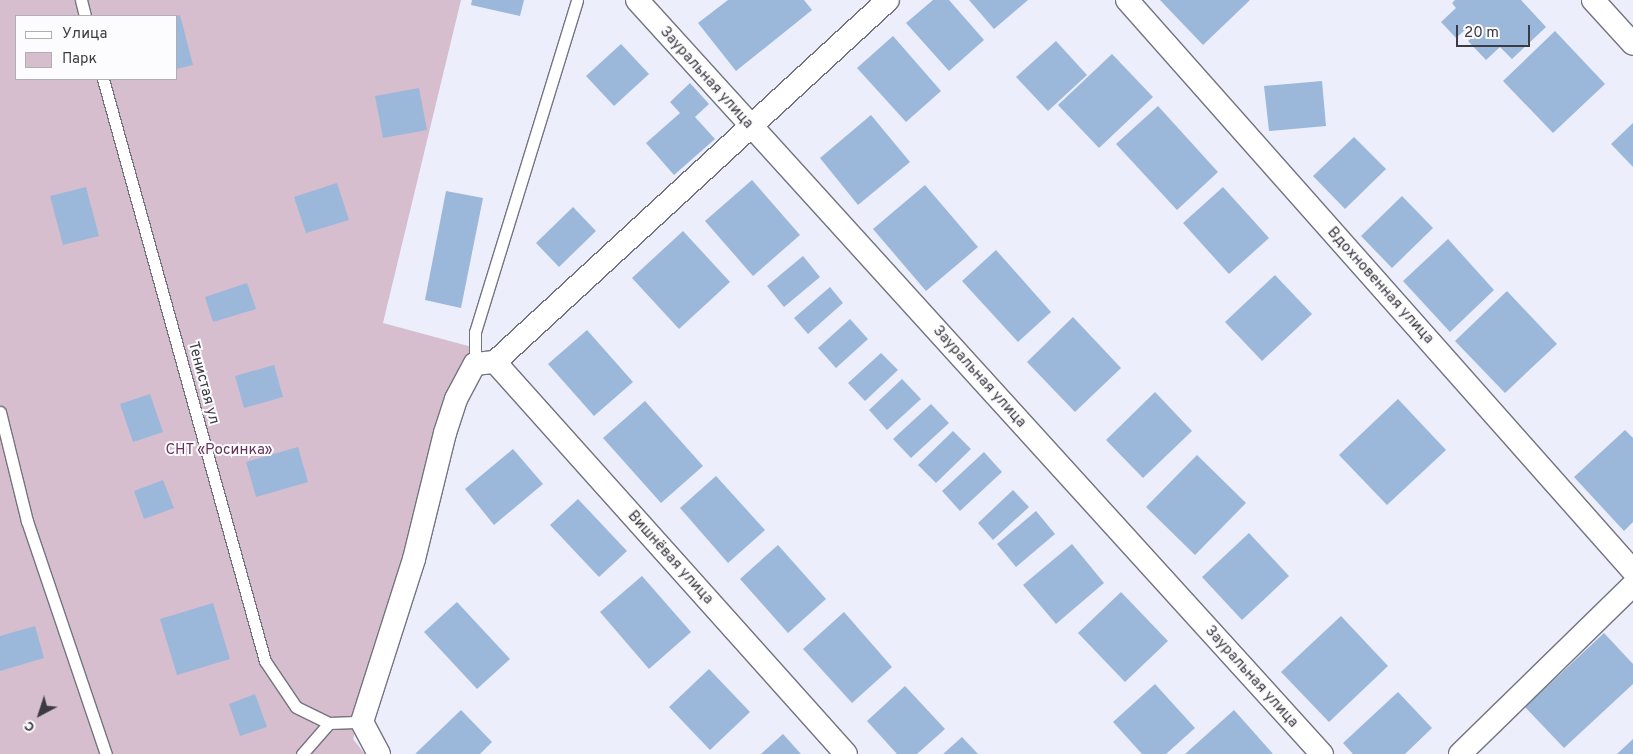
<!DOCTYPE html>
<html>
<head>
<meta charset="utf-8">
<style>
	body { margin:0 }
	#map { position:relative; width:1633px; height:754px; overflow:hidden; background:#eceefc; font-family:Overpass,sans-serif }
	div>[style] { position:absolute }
	.green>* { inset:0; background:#d7bece }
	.building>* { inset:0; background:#9bb7da }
	.roads { filter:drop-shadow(1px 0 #737480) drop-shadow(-1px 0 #737480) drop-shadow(0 1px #737480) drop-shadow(0 -1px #737480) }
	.service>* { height:11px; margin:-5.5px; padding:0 5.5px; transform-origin:5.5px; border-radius:5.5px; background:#fff }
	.minor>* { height:22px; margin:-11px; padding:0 11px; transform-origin:11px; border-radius:11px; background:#fff }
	span { translate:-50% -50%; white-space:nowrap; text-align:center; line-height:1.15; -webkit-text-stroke:4px #fcfcff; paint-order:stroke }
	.street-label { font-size:15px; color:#3b3b41 }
	.park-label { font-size:15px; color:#673458 }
	.legend { position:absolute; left:15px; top:15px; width:162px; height:65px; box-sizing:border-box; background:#fcfcff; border:1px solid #afafb3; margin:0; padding:6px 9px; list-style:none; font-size:15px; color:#3b3b41 }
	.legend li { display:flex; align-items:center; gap:10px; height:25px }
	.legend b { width:25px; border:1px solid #afafb3 }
	.north { position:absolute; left:15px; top:689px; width:50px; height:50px; -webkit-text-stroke:4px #fcfcff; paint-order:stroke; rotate:220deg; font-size:14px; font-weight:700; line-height:20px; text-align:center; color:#3b3b41 }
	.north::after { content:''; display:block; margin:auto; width:18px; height:22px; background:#3b3b41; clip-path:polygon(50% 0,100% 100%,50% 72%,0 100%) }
	.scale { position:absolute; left:1456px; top:25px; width:74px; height:22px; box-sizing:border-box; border:2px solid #3b3b41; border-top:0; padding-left:6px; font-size:15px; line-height:18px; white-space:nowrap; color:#3b3b41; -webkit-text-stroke:4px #fcfcff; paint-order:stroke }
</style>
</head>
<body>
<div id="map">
	<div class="green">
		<div style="clip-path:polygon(evenodd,0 0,461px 0,383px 323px,472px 347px,445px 413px,353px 739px,365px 754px,0 754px,0 0,16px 16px,176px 16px,176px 79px,16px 79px,16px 16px)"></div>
	</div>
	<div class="building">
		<div style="clip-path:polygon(472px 0,524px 0,520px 16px,471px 5px)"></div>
		<div style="clip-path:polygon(728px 0,804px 0,812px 10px,736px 71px,698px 23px)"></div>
		<div style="clip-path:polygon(933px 0,949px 0,984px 40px,949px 71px,906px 23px)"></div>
		<div style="clip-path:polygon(969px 0,1028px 0,994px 29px)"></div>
		<div style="clip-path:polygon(1160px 0,1250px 0,1203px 45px)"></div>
		<div style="clip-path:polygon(1455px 0,1521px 0,1546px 27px,1512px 59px,1500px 47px,1486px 60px,1468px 41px,1473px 37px,1466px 29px,1456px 38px,1441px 22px,1456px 8px,1452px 3px)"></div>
		<div style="clip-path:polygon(180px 15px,193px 65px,176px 69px,176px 16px)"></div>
		<div style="clip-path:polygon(1555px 31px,1605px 84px,1553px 133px,1503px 81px)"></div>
		<div style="clip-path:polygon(893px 36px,941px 91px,906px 122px,857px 68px)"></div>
		<div style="clip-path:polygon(1056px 41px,1087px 75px,1048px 111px,1016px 77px)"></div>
		<div style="clip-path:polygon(621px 44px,649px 74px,614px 106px,586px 76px)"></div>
		<div style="clip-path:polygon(1112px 54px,1153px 97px,1099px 148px,1058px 105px)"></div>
		<div style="clip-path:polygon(1322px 81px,1326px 126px,1269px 131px,1264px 86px)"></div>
		<div style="clip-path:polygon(690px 83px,709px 104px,695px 117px,715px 139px,674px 175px,646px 143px,680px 113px,670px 102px)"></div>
		<div style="clip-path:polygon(419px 88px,427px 130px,383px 138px,375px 96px)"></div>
		<div style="clip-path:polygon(1158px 106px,1218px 172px,1177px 210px,1116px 144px)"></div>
		<div style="clip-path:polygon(871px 115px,910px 162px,858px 205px,820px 158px)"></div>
		<div style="clip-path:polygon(1633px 123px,1633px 167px,1611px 144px)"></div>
		<div style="clip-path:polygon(1354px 137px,1386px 169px,1345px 209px,1313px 176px)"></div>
		<div style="clip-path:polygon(752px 180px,800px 235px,753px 276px,705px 221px)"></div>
		<div style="clip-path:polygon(337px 183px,349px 220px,306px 233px,294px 197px)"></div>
		<div style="clip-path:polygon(925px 185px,978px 247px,926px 291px,873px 229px)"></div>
		<div style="clip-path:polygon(86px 187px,99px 236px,63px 245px,50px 196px)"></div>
		<div style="clip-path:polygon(1223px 187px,1269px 238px,1229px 274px,1183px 223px)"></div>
		<div style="clip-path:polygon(446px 191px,483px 198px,461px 308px,425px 300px)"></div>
		<div style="clip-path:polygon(1402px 196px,1433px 228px,1392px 268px,1361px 236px)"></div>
		<div style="clip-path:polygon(573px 207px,596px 231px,559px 267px,536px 243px)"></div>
		<div style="clip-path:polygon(683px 231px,730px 282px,679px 329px,632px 278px)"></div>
		<div style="clip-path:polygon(1448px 239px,1494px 290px,1450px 332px,1403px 281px)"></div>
		<div style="clip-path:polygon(996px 250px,1051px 312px,1018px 342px,962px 281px)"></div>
		<div style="clip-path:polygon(803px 256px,820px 277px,784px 307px,767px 286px)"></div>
		<div style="clip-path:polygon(1275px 275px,1312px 314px,1262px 361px,1225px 322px)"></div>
		<div style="clip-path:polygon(247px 283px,256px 309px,213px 322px,205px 297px)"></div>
		<div style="clip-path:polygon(830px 287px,843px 303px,808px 334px,794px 318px)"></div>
		<div style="clip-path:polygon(1507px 291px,1557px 344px,1505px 393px,1455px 341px)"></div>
		<div style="clip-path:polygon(1073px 317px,1121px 368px,1075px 412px,1027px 362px)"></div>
		<div style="clip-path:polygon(850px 319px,868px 339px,836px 368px,818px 348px)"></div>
		<div style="clip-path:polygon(587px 330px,633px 382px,594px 416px,548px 364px)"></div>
		<div style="clip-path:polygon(881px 353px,898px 370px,865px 401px,848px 383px)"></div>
		<div style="clip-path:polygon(274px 365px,283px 397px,244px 408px,235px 376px)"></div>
		<div style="clip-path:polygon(902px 379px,921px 399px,887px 430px,869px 410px)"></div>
		<div style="clip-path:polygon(1155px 392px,1192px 431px,1143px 478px,1106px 440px)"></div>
		<div style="clip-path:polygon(150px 394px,163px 432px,133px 442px,120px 404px)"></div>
		<div style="clip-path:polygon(1398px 399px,1446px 450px,1387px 505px,1339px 455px)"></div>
		<div style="clip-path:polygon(645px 401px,703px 466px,661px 503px,603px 438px)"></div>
		<div style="clip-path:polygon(931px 404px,949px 423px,911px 458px,893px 439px)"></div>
		<div style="clip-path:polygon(1625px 430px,1633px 438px,1633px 522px,1624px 531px,1574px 477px)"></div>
		<div style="clip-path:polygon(953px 431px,971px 449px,936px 483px,918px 465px)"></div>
		<div style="clip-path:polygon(298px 447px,308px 482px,256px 497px,246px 462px)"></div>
		<div style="clip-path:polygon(513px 449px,543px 484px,494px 525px,465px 489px)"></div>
		<div style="clip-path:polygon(984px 452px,1002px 472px,960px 511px,942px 491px)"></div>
		<div style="clip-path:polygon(1197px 455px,1246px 503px,1195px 555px,1146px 507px)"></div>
		<div style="clip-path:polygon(716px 476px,765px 530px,728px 563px,680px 508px)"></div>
		<div style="clip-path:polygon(163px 480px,174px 508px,144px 519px,134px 491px)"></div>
		<div style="clip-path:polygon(1013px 490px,1029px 507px,993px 540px,978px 523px)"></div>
		<div style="clip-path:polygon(578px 499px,627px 551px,599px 577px,550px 525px)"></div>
		<div style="clip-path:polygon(1036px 511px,1055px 534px,1016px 567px,997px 544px)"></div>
		<div style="clip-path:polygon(1249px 533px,1289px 576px,1242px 620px,1202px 577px)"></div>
		<div style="clip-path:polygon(1072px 544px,1104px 583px,1056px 624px,1023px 585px)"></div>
		<div style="clip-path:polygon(778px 545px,826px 599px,788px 633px,740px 579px)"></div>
		<div style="clip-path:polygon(642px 576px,691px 632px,649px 669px,600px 612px)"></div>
		<div style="clip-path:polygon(1121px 592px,1168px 641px,1125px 682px,1078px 633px)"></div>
		<div style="clip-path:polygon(457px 602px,510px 659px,477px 689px,424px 632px)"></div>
		<div style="clip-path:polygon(213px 603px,230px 659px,177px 675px,160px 619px)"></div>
		<div style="clip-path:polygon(844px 612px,892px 667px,852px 703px,803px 649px)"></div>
		<div style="clip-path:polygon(1341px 616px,1388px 666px,1329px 722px,1281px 672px)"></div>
		<div style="clip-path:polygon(35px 626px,44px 658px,0 671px,0 636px)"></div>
		<div style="clip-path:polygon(1604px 633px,1633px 664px,1633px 684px,1564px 748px,1525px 707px)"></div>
		<div style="clip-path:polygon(709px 669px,750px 712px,710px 750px,669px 707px)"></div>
		<div style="clip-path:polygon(1155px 684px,1195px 728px,1166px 754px,1142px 754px,1113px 722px)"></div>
		<div style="clip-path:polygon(905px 686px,945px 729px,917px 754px,897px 754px,867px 721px)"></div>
		<div style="clip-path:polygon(1398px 692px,1432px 728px,1405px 754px,1353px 754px,1343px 743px)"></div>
		<div style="clip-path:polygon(255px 694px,267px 727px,240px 736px,229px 704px)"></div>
		<div style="clip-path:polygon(461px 710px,492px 742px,480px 754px,415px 754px)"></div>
		<div style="clip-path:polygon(1234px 710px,1273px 754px,1185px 754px)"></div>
		<div style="clip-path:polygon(783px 734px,801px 754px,761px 754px)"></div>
		<div style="clip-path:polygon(962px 737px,978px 754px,943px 754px)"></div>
		<div style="clip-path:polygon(1633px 739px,1633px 754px,1617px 754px)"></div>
	</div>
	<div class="roads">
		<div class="service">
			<div style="left:81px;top:0;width:16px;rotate:76deg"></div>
			<div style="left:103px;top:79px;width:604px;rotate:74.45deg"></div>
			<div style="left:265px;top:661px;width:55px;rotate:56deg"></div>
			<div style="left:296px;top:707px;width:37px;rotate:26deg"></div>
			<div style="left:329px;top:723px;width:33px;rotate:-2deg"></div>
			<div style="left:475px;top:364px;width:32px;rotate:-90deg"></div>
			<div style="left:475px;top:332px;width:347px;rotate:-72.9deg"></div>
			<div style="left:0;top:412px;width:112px;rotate:76.1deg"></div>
			<div style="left:27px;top:521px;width:246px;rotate:71.3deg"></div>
			<div style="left:302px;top:754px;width:41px;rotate:-48.9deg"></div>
		</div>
		<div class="minor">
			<div style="left:637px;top:0;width:1019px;rotate:47.75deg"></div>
			<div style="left:1127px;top:0;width:763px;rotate:48.45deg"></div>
			<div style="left:1593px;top:0;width:59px;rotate:47.7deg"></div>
			<div style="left:495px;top:362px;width:526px;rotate:48.16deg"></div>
			<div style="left:379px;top:754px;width:36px;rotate:-118deg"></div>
			<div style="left:362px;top:722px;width:171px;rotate:-72.3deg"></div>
			<div style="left:414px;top:559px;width:130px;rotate:-76.2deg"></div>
			<div style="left:445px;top:433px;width:36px;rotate:-72deg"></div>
			<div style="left:456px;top:399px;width:40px;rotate:-62deg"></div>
			<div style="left:475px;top:364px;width:20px;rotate:-6deg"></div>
			<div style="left:495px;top:362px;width:534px;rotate:-42.65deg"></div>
			<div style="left:1460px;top:754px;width:242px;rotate:-44.3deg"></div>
		</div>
	</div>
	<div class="street-label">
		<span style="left:706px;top:78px;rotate:48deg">Зауральная улица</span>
		<span style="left:1380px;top:286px;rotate:48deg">Вдохновенная улица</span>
		<span style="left:979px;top:377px;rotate:48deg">Зауральная улица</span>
		<span style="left:203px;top:383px;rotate:75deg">Тенистая ул</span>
		<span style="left:670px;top:558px;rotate:48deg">Вишнёвая улица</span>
		<span style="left:1251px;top:677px;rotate:48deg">Зауральная улица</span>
	</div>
	<div class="park-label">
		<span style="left:219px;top:451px">СНТ «Росинка»</span>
	</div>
	<ul class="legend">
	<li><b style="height:6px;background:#fff"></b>Улица</li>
	<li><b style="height:14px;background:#d7bece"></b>Парк</li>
	</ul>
	<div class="north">С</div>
	<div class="scale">20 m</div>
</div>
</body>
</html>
